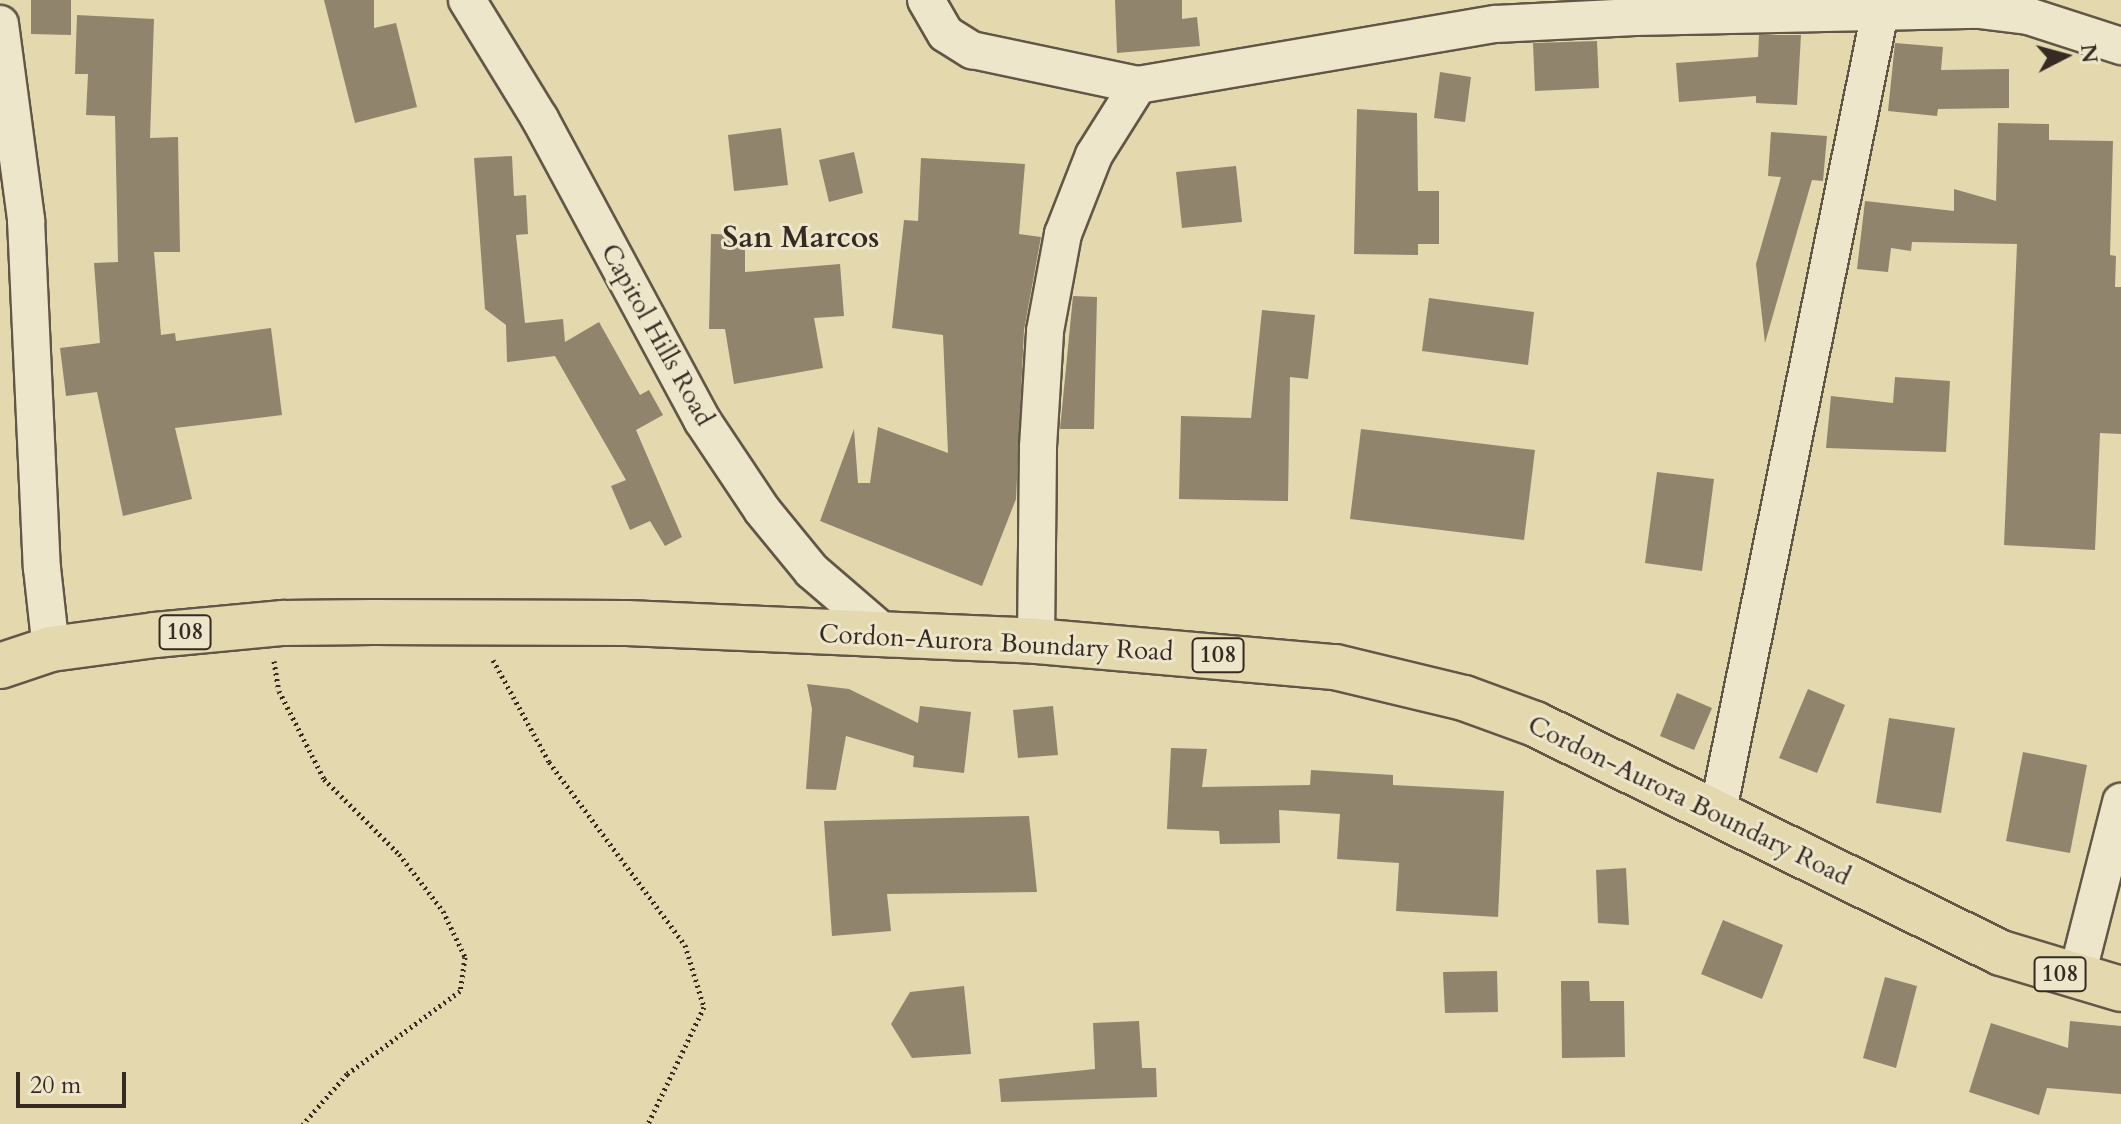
<!DOCTYPE html>
<html>
<head>
<meta charset="utf-8">
<style>
	body { margin:0 }
	#map { position:relative; width:2121px; height:1124px; overflow:hidden; background:#e4d8af; font-family:Cardo,serif }
	div>[style] { position:absolute }
	.building>* { inset:0; background:#90846c }
	.path>* { height:5px; margin-top:-2.5px; transform-origin:0; background:repeating-linear-gradient(90deg,#362a23 0 2px,transparent 0 6px) }
	.roads { filter:drop-shadow(2px 0 #625646) drop-shadow(-2px 0 #625646) drop-shadow(0 2px #625646) drop-shadow(0 -2px #625646) }
	.minor>* { height:36px; margin:-18px; padding:0 18px; transform-origin:18px; border-radius:18px; background:#ede6cb }
	.major>* { height:44px; margin:-22px; padding:0 22px; transform-origin:22px; border-radius:22px; background:#e4d8af }
	span { translate:-50% -50%; white-space:nowrap; text-align:center; line-height:1.15; -webkit-text-stroke:6px #ede6cb; paint-order:stroke }
	.shield-label span { padding:2px 6px; background:#ede6cb; border:2px solid; border-radius:6px; -webkit-text-stroke-width:0 }
	.shield-label { font-size:24px; color:#362a23; font-weight:700 }
	.street-label { font-size:26px; color:#362a23 }
	.quarter-label { font-size:30px; color:#362a23; font-weight:700 }
	.north { position:absolute; left:2025px; top:16px; width:80px; height:80px; -webkit-text-stroke:6px #ede6cb; paint-order:stroke; rotate:84deg; font-size:22px; font-weight:700; line-height:32px; text-align:center; color:#362a23 }
	.north::after { content:''; display:block; margin:auto; width:28px; height:36px; background:#362a23; clip-path:polygon(50% 0,100% 100%,50% 72%,0 100%) }
	.scale { position:absolute; left:16px; top:1072px; width:110px; height:36px; box-sizing:border-box; border:4px solid #362a23; border-top:0; padding-left:10px; font-size:24px; line-height:28px; white-space:nowrap; color:#362a23; -webkit-text-stroke:6px #ede6cb; paint-order:stroke }
</style>
</head>
<body>
<div id="map">
	<div class="building">
		<div style="clip-path:polygon(31px 0,71px 0,71px 35px,31px 34px)"></div>
		<div style="clip-path:polygon(324px 0,374px 0,374px 28px,396px 23px,417px 107px,355px 123px)"></div>
		<div style="clip-path:polygon(1115px 0,1182px 0,1182px 19px,1197px 17px,1200px 46px,1117px 53px)"></div>
		<div style="clip-path:polygon(77px 15px,154px 19px,150px 138px,178px 137px,180px 252px,154px 252px,161px 335px,175px 333px,176px 341px,271px 328px,282px 415px,175px 428px,192px 499px,123px 516px,97px 392px,66px 396px,60px 348px,100px 343px,94px 263px,118px 262px,115px 116px,86px 115px,88px 74px,75px 74px)"></div>
		<div style="clip-path:polygon(1759px 35px,1801px 35px,1797px 105px,1756px 103px,1756px 96px,1679px 102px,1676px 63px,1758px 57px)"></div>
		<div style="clip-path:polygon(1597px 41px,1599px 88px,1535px 91px,1533px 43px)"></div>
		<div style="clip-path:polygon(1895px 43px,1943px 47px,1941px 70px,2009px 69px,2009px 108px,1938px 109px,1937px 116px,1888px 111px)"></div>
		<div style="clip-path:polygon(1440px 72px,1471px 77px,1465px 122px,1434px 118px)"></div>
		<div style="clip-path:polygon(1357px 109px,1417px 113px,1418px 191px,1439px 191px,1439px 244px,1418px 244px,1418px 255px,1354px 254px)"></div>
		<div style="clip-path:polygon(1998px 123px,2049px 124px,2049px 140px,2113px 141px,2110px 255px,2116px 256px,2115px 287px,2121px 287px,2121px 434px,2100px 433px,2095px 550px,2004px 545px,2017px 244px,1912px 242px,1911px 251px,1891px 248px,1888px 272px,1857px 269px,1865px 201px,1954px 211px,1954px 189px,1996px 201px)"></div>
		<div style="clip-path:polygon(781px 128px,788px 185px,734px 191px,728px 135px)"></div>
		<div style="clip-path:polygon(1771px 132px,1827px 136px,1823px 181px,1812px 180px,1765px 343px,1756px 264px,1781px 177px,1768px 176px)"></div>
		<div style="clip-path:polygon(854px 152px,863px 193px,829px 202px,819px 160px)"></div>
		<div style="clip-path:polygon(512px 156px,514px 196px,526px 195px,528px 234px,516px 235px,525px 323px,563px 319px,565px 342px,599px 322px,640px 395px,649px 390px,663px 415px,636px 430px,682px 537px,665px 546px,650px 521px,630px 530px,611px 486px,626px 480px,555px 356px,507px 362px,506px 325px,485px 309px,474px 158px)"></div>
		<div style="clip-path:polygon(921px 158px,1025px 164px,1019px 234px,1041px 237px,1024px 330px,1016px 499px,982px 586px,820px 521px,854px 429px,858px 483px,870px 483px,878px 427px,948px 453px,943px 335px,892px 328px,904px 220px,918px 221px)"></div>
		<div style="clip-path:polygon(1236px 166px,1242px 222px,1182px 228px,1176px 172px)"></div>
		<div style="clip-path:polygon(711px 234px,745px 235px,745px 272px,840px 264px,844px 316px,814px 318px,823px 368px,734px 384px,725px 329px,709px 329px)"></div>
		<div style="clip-path:polygon(1073px 296px,1097px 297px,1094px 429px,1060px 429px)"></div>
		<div style="clip-path:polygon(1429px 298px,1534px 312px,1528px 365px,1422px 351px)"></div>
		<div style="clip-path:polygon(1262px 310px,1315px 315px,1308px 379px,1290px 377px,1288px 501px,1179px 499px,1181px 416px,1251px 418px)"></div>
		<div style="clip-path:polygon(1895px 377px,1950px 381px,1946px 452px,1826px 448px,1831px 396px,1893px 403px)"></div>
		<div style="clip-path:polygon(1361px 429px,1535px 450px,1524px 540px,1350px 519px)"></div>
		<div style="clip-path:polygon(1657px 472px,1714px 479px,1702px 571px,1645px 563px)"></div>
		<div style="clip-path:polygon(807px 684px,849px 689px,918px 723px,920px 706px,971px 712px,964px 773px,913px 767px,914px 756px,846px 736px,836px 790px,806px 789px,812px 709px)"></div>
		<div style="clip-path:polygon(1808px 689px,1845px 705px,1817px 773px,1779px 758px)"></div>
		<div style="clip-path:polygon(1677px 693px,1712px 708px,1694px 750px,1660px 736px)"></div>
		<div style="clip-path:polygon(1053px 706px,1058px 755px,1018px 758px,1013px 710px)"></div>
		<div style="clip-path:polygon(1889px 718px,1955px 728px,1941px 813px,1876px 803px)"></div>
		<div style="clip-path:polygon(1171px 748px,1207px 749px,1202px 787px,1310px 785px,1311px 770px,1393px 775px,1393px 785px,1504px 791px,1498px 917px,1396px 911px,1399px 863px,1337px 859px,1340px 814px,1279px 810px,1280px 843px,1220px 844px,1219px 831px,1167px 829px)"></div>
		<div style="clip-path:polygon(2023px 752px,2087px 765px,2070px 853px,2006px 841px)"></div>
		<div style="clip-path:polygon(1029px 816px,1037px 892px,887px 894px,891px 931px,832px 936px,824px 821px)"></div>
		<div style="clip-path:polygon(1626px 868px,1629px 925px,1598px 923px,1596px 870px)"></div>
		<div style="clip-path:polygon(1723px 920px,1783px 945px,1762px 999px,1701px 974px)"></div>
		<div style="clip-path:polygon(1497px 971px,1498px 1012px,1445px 1013px,1443px 972px)"></div>
		<div style="clip-path:polygon(1885px 977px,1917px 986px,1896px 1068px,1863px 1058px)"></div>
		<div style="clip-path:polygon(1561px 981px,1589px 981px,1590px 1001px,1624px 1001px,1625px 1057px,1562px 1058px)"></div>
		<div style="clip-path:polygon(964px 986px,971px 1054px,912px 1058px,891px 1024px,910px 992px)"></div>
		<div style="clip-path:polygon(1139px 1021px,1142px 1068px,1156px 1068px,1157px 1097px,1001px 1102px,999px 1079px,1095px 1069px,1093px 1023px)"></div>
		<div style="clip-path:polygon(2070px 1021px,2121px 1026px,2121px 1094px,2047px 1088px,2039px 1115px,1969px 1092px,1991px 1023px,2068px 1048px)"></div>
	</div>
	<div class="path">
		<div style="left:493px;top:660px;width:116px;rotate:61.2deg"></div>
		<div style="left:549px;top:762px;width:228px;rotate:53.4deg"></div>
		<div style="left:685px;top:945px;width:65px;rotate:73deg"></div>
		<div style="left:704px;top:1007px;width:130px;rotate:115.6deg"></div>
		<div style="left:274px;top:661px;width:30px;rotate:81deg"></div>
		<div style="left:279px;top:691px;width:99px;rotate:62.9deg"></div>
		<div style="left:324px;top:779px;width:106px;rotate:45deg"></div>
		<div style="left:399px;top:854px;width:72px;rotate:52.3deg"></div>
		<div style="left:443px;top:911px;width:51px;rotate:64.4deg"></div>
		<div style="left:465px;top:957px;width:34px;rotate:98deg"></div>
		<div style="left:460px;top:991px;width:140px;rotate:143.7deg"></div>
		<div style="left:347px;top:1074px;width:67px;rotate:131.3deg"></div>
	</div>
	<div class="roads">
		<div class="minor">
			<div style="left:467px;top:0;width:140px;rotate:58.5deg"></div>
			<div style="left:540px;top:119px;width:342px;rotate:61.7deg"></div>
			<div style="left:702px;top:420px;width:108px;rotate:56.3deg"></div>
			<div style="left:762px;top:510px;width:79px;rotate:50.7deg"></div>
			<div style="left:812px;top:571px;width:103px;rotate:40.7deg"></div>
			<div style="left:926px;top:0;width:39px;rotate:60deg"></div>
			<div style="left:946px;top:34px;width:31px;rotate:32deg"></div>
			<div style="left:972px;top:50px;width:170px;rotate:11.9deg"></div>
			<div style="left:1138px;top:85px;width:363px;rotate:-9.7deg"></div>
			<div style="left:1496px;top:24px;width:139px;rotate:-2.9deg"></div>
			<div style="left:1635px;top:17px;width:344px;rotate:-1.2deg"></div>
			<div style="left:1979px;top:10px;width:49px;rotate:7deg"></div>
			<div style="left:2028px;top:16px;width:98px;rotate:17.9deg"></div>
			<div style="left:0;top:24px;width:198px;rotate:82.4deg"></div>
			<div style="left:26px;top:220px;width:348px;rotate:87.4deg"></div>
			<div style="left:42px;top:568px;width:81px;rotate:83.7deg"></div>
			<div style="left:1036px;top:641px;width:194px;rotate:-89.4deg"></div>
			<div style="left:1038px;top:447px;width:116px;rotate:-86.5deg"></div>
			<div style="left:1045px;top:331px;width:99px;rotate:-79.5deg"></div>
			<div style="left:1063px;top:234px;width:85px;rotate:-68.6deg"></div>
			<div style="left:1094px;top:155px;width:83px;rotate:-57.8deg"></div>
			<div style="left:1718px;top:811px;width:815px;rotate:-78.54deg"></div>
			<div style="left:2076px;top:979px;width:183px;rotate:-75.7deg"></div>
		</div>
		<div class="major">
			<div style="left:0;top:666px;width:54px;rotate:-18.4deg"></div>
			<div style="left:51px;top:649px;width:105px;rotate:-7.7deg"></div>
			<div style="left:155px;top:635px;width:129px;rotate:-5.4deg"></div>
			<div style="left:283px;top:623px;width:90px;rotate:-0.6deg"></div>
			<div style="left:373px;top:622px;width:254px;rotate:0.2deg"></div>
			<div style="left:627px;top:623px;width:409px;rotate:2.5deg"></div>
			<div style="left:1036px;top:641px;width:300px;rotate:5deg"></div>
			<div style="left:1335px;top:667px;width:133px;rotate:13.5deg"></div>
			<div style="left:1464px;top:698px;width:76px;rotate:20.1deg"></div>
			<div style="left:1535px;top:724px;width:519px;rotate:26.17deg"></div>
			<div style="left:2001px;top:953px;width:125px;rotate:16.7deg"></div>
		</div>
	</div>
	<div class="shield-label">
		<span style="left:185px;top:632px">108</span>
		<span style="left:1218px;top:655px">108</span>
		<span style="left:2060px;top:974px">108</span>
	</div>
	<div class="street-label">
		<span style="left:657px;top:335px;rotate:61deg">Capitol Hills Road</span>
		<span style="left:996px;top:643px;rotate:3deg">Cordon-Aurora Boundary Road</span>
		<span style="left:1689px;top:801px;rotate:26deg">Cordon-Aurora Boundary Road</span>
	</div>
	<div class="quarter-label">
		<span style="left:801px;top:238px">San Marcos</span>
	</div>
	<div class="north">N</div>
	<div class="scale">20 m</div>
</div>
</body>
</html>
